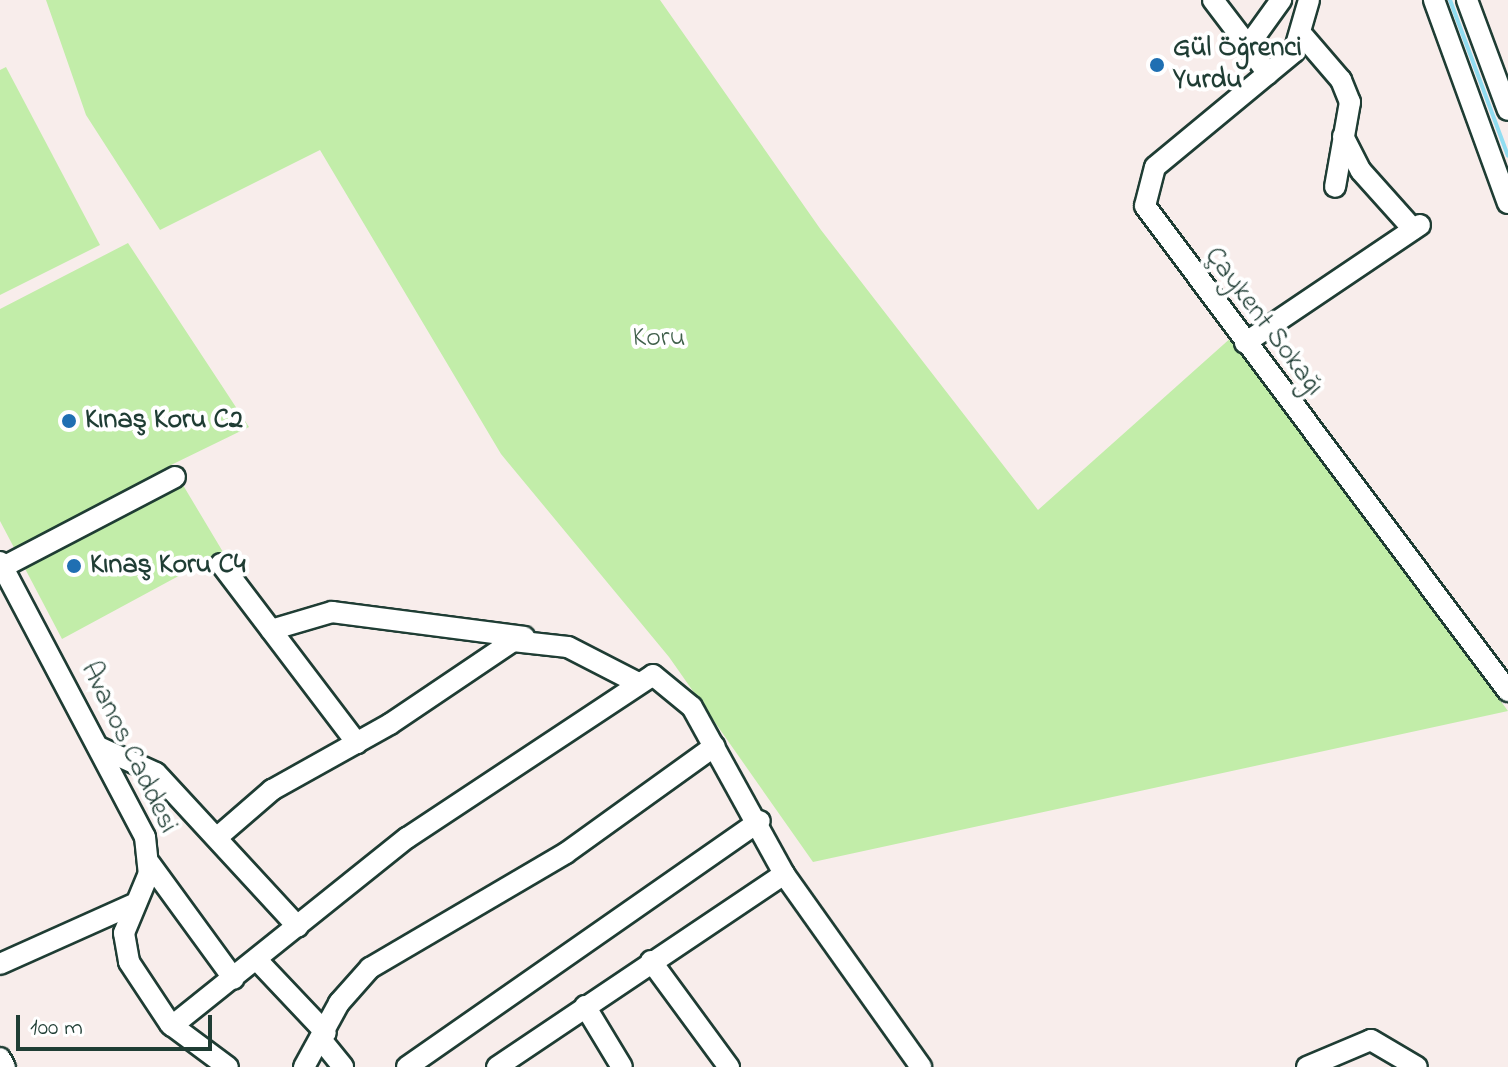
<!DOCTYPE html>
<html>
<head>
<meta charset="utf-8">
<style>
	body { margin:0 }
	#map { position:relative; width:1508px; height:1067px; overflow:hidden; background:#f8edeb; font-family:"Indie Flower",sans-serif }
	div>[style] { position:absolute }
	.green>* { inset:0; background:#c2eda9 }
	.stream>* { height:4px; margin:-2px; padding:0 2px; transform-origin:2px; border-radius:2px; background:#91ddf1 }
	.roads { filter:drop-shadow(2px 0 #1f3d34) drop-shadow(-2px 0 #1f3d34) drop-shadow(0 2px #1f3d34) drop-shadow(0 -2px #1f3d34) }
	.minor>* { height:20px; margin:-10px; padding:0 10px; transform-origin:10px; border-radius:10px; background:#fff }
	.dots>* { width:22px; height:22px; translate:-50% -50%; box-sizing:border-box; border:4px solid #fff; border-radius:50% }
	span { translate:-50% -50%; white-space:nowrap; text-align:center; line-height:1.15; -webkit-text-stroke:8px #fff; paint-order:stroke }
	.poi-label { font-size:28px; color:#1f3d34; font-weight:700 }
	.left { translate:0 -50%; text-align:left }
	.street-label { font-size:28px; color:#1f3d34 }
	.park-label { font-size:28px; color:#40604b }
	.scale { position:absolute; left:16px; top:1015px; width:196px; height:36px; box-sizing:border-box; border:4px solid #1f3d34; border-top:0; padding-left:10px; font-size:24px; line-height:28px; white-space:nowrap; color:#1f3d34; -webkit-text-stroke:6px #fff; paint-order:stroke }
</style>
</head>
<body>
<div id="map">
	<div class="green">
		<div style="clip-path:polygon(46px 0,660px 0,821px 230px,1038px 510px,1233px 336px,1508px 711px,813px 862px,669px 657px,501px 454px,320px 150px,160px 230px,86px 115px)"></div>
		<div style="clip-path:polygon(6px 67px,100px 245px,0 295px,0 70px)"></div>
		<div style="clip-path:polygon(128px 243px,249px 427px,171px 465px,223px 552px,62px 639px,0 521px,0 309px)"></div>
	</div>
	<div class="stream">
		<div style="left:1450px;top:0;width:166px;rotate:69.6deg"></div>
	</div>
	<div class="roads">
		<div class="minor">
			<div style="left:1213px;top:0;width:58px;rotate:52.7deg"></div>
			<div style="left:1309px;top:0;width:54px;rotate:106.1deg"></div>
			<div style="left:1294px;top:52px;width:180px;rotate:140.4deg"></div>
			<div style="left:1155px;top:167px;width:40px;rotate:104.4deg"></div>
			<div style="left:1145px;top:206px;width:606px;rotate:53.19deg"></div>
			<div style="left:1434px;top:0;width:216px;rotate:70deg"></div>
			<div style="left:1467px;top:0;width:117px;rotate:69.6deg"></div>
			<div style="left:1304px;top:37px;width:57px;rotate:49.3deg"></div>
			<div style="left:1341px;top:80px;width:24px;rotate:68deg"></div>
			<div style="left:1350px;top:102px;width:86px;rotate:100deg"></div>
			<div style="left:1268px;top:74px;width:34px;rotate:-126deg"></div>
			<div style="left:1248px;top:46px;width:57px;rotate:-54.3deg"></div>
			<div style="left:1343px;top:136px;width:39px;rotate:63deg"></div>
			<div style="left:1361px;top:171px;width:78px;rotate:48.1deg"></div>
			<div style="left:1245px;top:343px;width:211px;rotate:-34deg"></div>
			<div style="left:0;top:562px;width:311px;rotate:62.2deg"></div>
			<div style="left:145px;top:837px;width:36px;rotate:84deg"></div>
			<div style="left:149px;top:873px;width:65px;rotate:112.6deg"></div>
			<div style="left:124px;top:933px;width:29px;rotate:80deg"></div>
			<div style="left:129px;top:962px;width:74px;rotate:56.5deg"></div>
			<div style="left:170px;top:1024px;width:72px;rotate:36.6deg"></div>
			<div style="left:221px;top:564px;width:225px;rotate:52.8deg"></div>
			<div style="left:3px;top:567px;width:194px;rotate:-27.6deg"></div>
			<div style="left:271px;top:630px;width:64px;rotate:-16.4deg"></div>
			<div style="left:332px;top:612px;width:194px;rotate:7.4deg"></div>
			<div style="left:101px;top:748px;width:60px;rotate:24.4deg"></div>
			<div style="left:156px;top:773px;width:209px;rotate:47.3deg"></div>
			<div style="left:220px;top:835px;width:69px;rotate:-40.9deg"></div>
			<div style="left:272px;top:790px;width:135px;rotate:-29.2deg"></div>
			<div style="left:390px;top:724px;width:148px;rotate:-34deg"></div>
			<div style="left:513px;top:641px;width:55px;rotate:6.2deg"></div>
			<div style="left:568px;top:647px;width:76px;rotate:27.2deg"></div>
			<div style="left:150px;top:864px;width:142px;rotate:53.9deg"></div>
			<div style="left:257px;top:960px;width:100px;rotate:46.6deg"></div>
			<div style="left:651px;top:961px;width:132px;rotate:53.7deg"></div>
			<div style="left:0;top:964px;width:145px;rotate:-24.1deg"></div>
			<div style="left:585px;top:1006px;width:71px;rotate:58.8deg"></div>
			<div style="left:172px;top:1026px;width:301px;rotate:-38.7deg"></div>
			<div style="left:407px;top:838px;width:295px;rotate:-33.5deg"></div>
			<div style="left:653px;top:675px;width:50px;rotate:39.4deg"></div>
			<div style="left:692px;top:707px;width:191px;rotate:61.1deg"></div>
			<div style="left:784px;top:874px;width:237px;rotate:54.6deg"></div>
			<div style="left:323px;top:1042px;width:32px;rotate:51deg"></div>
			<div style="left:0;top:1058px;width:10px;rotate:61deg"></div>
			<div style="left:304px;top:1067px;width:73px;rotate:-61.3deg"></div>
			<div style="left:339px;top:1003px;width:47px;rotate:-48.5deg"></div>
			<div style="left:370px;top:968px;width:227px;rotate:-30.4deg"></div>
			<div style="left:566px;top:853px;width:183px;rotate:-35.7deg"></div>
			<div style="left:407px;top:1067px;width:430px;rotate:-34.9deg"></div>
			<div style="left:497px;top:1067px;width:346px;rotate:-33.9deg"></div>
			<div style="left:1307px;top:1067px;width:69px;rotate:-22.9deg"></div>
			<div style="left:1371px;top:1040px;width:53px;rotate:30.4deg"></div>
		</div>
	</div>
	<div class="dots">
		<div style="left:1157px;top:65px;background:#1f6fb2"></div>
		<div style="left:69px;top:421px;background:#1f6fb2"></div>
		<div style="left:74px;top:566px;background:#1f6fb2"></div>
	</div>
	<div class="poi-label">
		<span class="left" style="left:1173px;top:65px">Gül Öğrenci<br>Yurdu</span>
		<span class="left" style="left:85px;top:421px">Kınaş Koru C2</span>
		<span class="left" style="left:90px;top:566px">Kınaş Koru C4</span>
	</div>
	<div class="street-label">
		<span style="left:1263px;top:322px;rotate:53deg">Çaykent Sokağı</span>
		<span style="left:128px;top:748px;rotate:64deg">Avanos Caddesi</span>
	</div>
	<div class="park-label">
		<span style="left:659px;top:339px">Koru</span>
	</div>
	<div class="scale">100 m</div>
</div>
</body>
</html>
